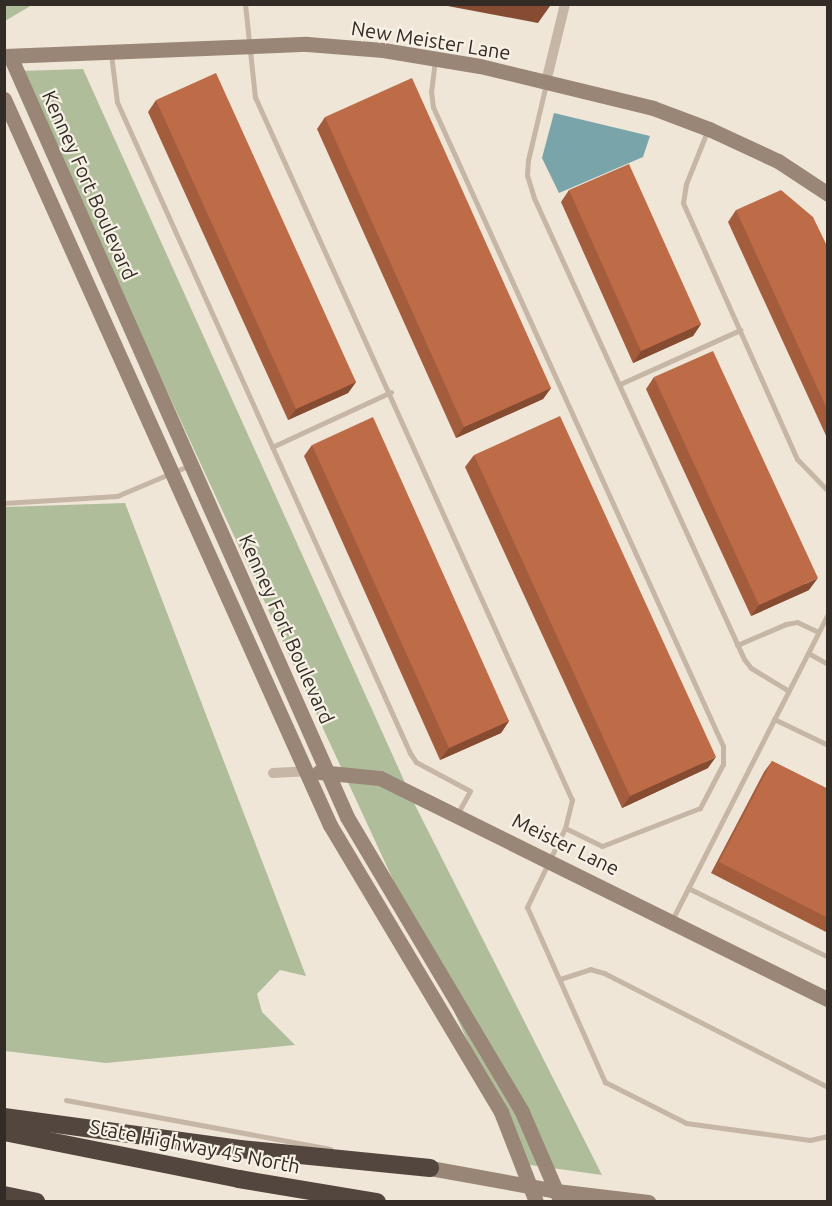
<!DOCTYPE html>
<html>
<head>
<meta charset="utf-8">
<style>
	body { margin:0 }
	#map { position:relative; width:832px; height:1206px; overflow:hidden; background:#efe6d8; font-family:Ubuntu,sans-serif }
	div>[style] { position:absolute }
	.green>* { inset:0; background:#afbd9a }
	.water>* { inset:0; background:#79a5aa }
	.lane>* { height:5px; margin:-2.5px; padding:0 2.5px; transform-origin:2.5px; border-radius:2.5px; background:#c6b6a5 }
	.street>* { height:10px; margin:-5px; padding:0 5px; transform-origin:5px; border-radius:5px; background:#c6b6a5 }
	.secondary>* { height:15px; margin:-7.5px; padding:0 7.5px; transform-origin:7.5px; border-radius:7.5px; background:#998677 }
	.highway>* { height:18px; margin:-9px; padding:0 9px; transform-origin:9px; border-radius:9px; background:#53463e }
	.wall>* { inset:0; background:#a35d3d }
	.shaded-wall>* { inset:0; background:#854c32 }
	.building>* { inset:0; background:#be6c47 }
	span { translate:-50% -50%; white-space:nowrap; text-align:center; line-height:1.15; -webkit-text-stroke:4.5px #f7f0e4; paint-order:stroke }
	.street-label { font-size:20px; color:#322b26 }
	.frame { position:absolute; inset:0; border:6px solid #322b26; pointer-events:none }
</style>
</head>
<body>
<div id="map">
	<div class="green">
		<div style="clip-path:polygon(5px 4px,32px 4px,32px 5px,5px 21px)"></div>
		<div style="clip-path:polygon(83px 69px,416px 807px,602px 1175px,516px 1163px,488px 1085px,19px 71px)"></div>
		<div style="clip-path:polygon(125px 503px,306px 976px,280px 970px,257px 994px,262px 1012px,295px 1045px,106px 1063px,5px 1051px,5px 507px)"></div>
	</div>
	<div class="water">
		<div style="clip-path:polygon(554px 113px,650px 136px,643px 157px,559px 193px,542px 158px)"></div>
	</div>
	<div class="lane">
		<div style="left:245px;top:4px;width:94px;rotate:83.9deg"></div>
		<div style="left:255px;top:97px;width:771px;rotate:65.73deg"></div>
		<div style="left:572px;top:800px;width:29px;rotate:104deg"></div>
		<div style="left:565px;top:828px;width:88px;rotate:115.7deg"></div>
		<div style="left:527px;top:907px;width:192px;rotate:66deg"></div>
		<div style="left:605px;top:1082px;width:91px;rotate:26.8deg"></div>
		<div style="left:686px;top:1123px;width:125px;rotate:7.8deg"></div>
		<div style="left:810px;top:1140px;width:18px;rotate:-13deg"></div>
		<div style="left:111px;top:54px;width:48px;rotate:82.9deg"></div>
		<div style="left:117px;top:102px;width:714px;rotate:65.77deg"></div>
		<div style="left:410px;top:753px;width:11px;rotate:56deg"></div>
		<div style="left:416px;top:762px;width:61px;rotate:28.2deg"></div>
		<div style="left:470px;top:791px;width:26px;rotate:119deg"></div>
		<div style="left:435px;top:60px;width:31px;rotate:97deg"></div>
		<div style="left:431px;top:91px;width:16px;rotate:83deg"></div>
		<div style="left:433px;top:107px;width:702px;rotate:65.59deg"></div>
		<div style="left:723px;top:746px;width:18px;rotate:90deg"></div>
		<div style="left:723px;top:764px;width:50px;rotate:117.6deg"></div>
		<div style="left:700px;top:808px;width:105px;rotate:158.8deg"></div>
		<div style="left:602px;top:846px;width:41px;rotate:-154.1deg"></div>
		<div style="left:546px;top:84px;width:78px;rotate:103.3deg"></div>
		<div style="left:528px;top:160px;width:15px;rotate:94deg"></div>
		<div style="left:527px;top:175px;width:24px;rotate:73deg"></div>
		<div style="left:534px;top:198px;width:507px;rotate:65.51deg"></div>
		<div style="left:744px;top:659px;width:11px;rotate:52deg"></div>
		<div style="left:751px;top:668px;width:44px;rotate:31.2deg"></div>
		<div style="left:708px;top:129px;width:59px;rotate:111.8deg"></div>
		<div style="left:686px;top:184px;width:19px;rotate:99deg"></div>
		<div style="left:683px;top:203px;width:280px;rotate:66deg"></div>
		<div style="left:797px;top:459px;width:45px;rotate:45.9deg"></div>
		<div style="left:620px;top:384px;width:132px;rotate:-24.2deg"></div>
		<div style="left:272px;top:447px;width:131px;rotate:-24.8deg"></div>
		<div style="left:4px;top:503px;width:113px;rotate:-3.5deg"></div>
		<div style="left:117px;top:496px;width:77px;rotate:-22.9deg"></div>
		<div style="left:737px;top:645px;width:53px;rotate:-23.2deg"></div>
		<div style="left:786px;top:624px;width:11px;rotate:-10deg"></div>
		<div style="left:797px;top:622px;width:23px;rotate:25deg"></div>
		<div style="left:808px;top:653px;width:23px;rotate:29deg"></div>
		<div style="left:774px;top:719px;width:60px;rotate:25.7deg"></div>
		<div style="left:688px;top:888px;width:156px;rotate:26.2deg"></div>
		<div style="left:672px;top:920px;width:343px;rotate:-63deg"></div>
		<div style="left:560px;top:979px;width:32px;rotate:-18deg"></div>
		<div style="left:590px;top:969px;width:15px;rotate:16deg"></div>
		<div style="left:604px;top:973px;width:251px;rotate:27deg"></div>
		<div style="left:66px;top:1100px;width:269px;rotate:10.5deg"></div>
	</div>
	<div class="street">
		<div style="left:546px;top:82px;width:80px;rotate:-76.3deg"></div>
		<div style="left:273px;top:773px;width:33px;rotate:-3deg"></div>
	</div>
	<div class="secondary">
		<div style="left:4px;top:56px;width:303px;rotate:-2.3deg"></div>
		<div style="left:307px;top:44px;width:76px;rotate:4.5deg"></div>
		<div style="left:383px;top:50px;width:98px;rotate:9.4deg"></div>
		<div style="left:480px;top:66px;width:178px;rotate:13.6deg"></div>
		<div style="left:653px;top:108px;width:60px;rotate:20.6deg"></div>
		<div style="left:709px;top:129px;width:76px;rotate:24.9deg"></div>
		<div style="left:778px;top:161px;width:60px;rotate:33.4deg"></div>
		<div style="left:10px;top:56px;width:832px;rotate:66.11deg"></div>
		<div style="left:347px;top:817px;width:343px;rotate:59.3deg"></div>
		<div style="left:522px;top:1112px;width:98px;rotate:66.6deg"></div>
		<div style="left:4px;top:99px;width:796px;rotate:65.82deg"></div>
		<div style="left:330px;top:825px;width:334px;rotate:59.2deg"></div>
		<div style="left:501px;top:1112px;width:97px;rotate:68.7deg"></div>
		<div style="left:319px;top:772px;width:61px;rotate:5.6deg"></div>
		<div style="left:380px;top:778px;width:500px;rotate:26.3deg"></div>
		<div style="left:430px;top:1168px;width:128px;rotate:10.3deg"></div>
		<div style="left:556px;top:1191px;width:93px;rotate:6.8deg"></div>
	</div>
	<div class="highway">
		<div style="left:4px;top:1117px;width:238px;rotate:7.7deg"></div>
		<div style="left:240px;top:1149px;width:191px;rotate:5.7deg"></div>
		<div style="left:4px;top:1132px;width:240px;rotate:11.3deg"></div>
		<div style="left:239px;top:1179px;width:140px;rotate:9.5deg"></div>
		<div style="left:4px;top:1195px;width:33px;rotate:12deg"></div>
	</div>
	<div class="wall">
		<div style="clip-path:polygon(156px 100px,356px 382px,348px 393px,288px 420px,148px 112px)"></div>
		<div style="clip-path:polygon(325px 117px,551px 388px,543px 399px,456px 438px,317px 129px)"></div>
		<div style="clip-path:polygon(569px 190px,701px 324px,693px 336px,633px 363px,561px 202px)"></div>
		<div style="clip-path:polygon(736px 210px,828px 248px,828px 440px,728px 222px)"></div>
		<div style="clip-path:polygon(654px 377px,809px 590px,751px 616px,646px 389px)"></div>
		<div style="clip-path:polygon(312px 445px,509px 721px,501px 733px,440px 760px,304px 456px)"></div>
		<div style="clip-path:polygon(474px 455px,708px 768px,622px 808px,465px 467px)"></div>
		<div style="clip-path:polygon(772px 761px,828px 789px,828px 933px,711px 873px,764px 772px)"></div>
	</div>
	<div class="shaded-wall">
		<div style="clip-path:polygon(437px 4px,541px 4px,550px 6px,538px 23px)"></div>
		<div style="clip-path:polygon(701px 324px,693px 336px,633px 363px,641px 351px)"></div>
		<div style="clip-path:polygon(356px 382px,348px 393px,288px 420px,296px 409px)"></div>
		<div style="clip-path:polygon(551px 388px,543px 399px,456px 438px,464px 427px)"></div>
		<div style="clip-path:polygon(818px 578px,809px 590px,751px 616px,759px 605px)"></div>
		<div style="clip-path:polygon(509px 721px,501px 733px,440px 760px,449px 748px)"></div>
		<div style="clip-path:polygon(716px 757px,708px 768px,622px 808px,630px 796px)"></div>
	</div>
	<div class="building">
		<div style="clip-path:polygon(216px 73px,356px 382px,296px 409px,156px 100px)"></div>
		<div style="clip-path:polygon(412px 78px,551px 388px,464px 427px,325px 117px)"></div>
		<div style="clip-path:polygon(629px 164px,701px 324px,641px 351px,569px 190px)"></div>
		<div style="clip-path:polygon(781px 190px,813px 217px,828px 248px,828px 411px,736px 210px)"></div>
		<div style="clip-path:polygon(713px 351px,818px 578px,759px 605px,654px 377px)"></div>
		<div style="clip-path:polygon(560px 416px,716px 757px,630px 796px,474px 455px)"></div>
		<div style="clip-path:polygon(373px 417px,509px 721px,449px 748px,312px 445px)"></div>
		<div style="clip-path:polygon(772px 761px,828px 789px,828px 918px,719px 862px)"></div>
	</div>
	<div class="street-label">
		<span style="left:431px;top:40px;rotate:9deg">New Meister Lane</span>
		<span style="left:90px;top:185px;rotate:66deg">Kenney Fort Boulevard</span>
		<span style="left:287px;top:629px;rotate:66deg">Kenney Fort Boulevard</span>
		<span style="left:566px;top:844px;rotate:26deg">Meister Lane</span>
		<span style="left:195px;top:1146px;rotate:11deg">State Highway 45 North</span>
	</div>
	<div class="frame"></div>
</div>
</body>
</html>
